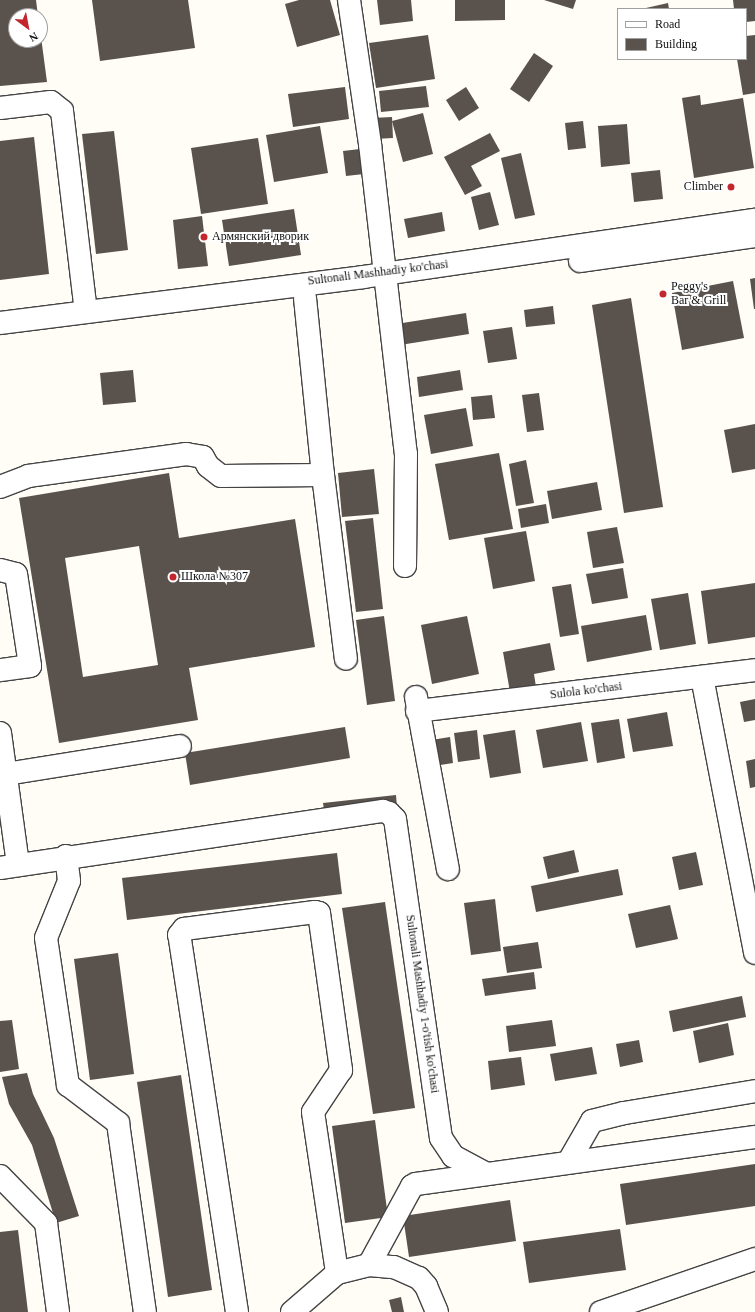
<!DOCTYPE html>
<html>
<head>
<meta charset="utf-8">
<style>
	body { margin:0 }
	#map { position:relative; width:755px; height:1312px; overflow:hidden; background:#fffdf5; font-family:Georgia,serif }
	div>[style] { position:absolute }
	.building>* { inset:0; background:#5a524d }
	.roads { filter:drop-shadow(1px 0 #444) drop-shadow(-1px 0 #444) drop-shadow(0 1px #444) drop-shadow(0 -1px #444) }
	.minor>* { height:22px; margin:-11px; padding:0 11px; transform-origin:11px; border-radius:11px; background:#fff }
	.dots>* { width:11px; height:11px; translate:-50% -50%; box-sizing:border-box; border:2px solid #fff; border-radius:50% }
	span { translate:-50% -50%; white-space:nowrap; text-align:center; line-height:1.15; -webkit-text-stroke:4px #fff; paint-order:stroke }
	.poi-label { font-size:12px; color:#111 }
	.right { translate:-100% -50%; text-align:right }
	.left { translate:0 -50%; text-align:left }
	.street-label { font-size:12px; color:#111 }
	.legend { position:absolute; left:617px; top:8px; width:130px; height:52px; box-sizing:border-box; background:#fff; border:1px solid #a0a0a0; margin:0; padding:5px 7px; list-style:none; font-size:12px; color:#111 }
	.legend li { display:flex; align-items:center; gap:8px; height:20px }
	.legend b { width:20px; border:1px solid #a0a0a0 }
	.north { position:absolute; left:8px; top:8px; width:40px; height:40px; box-sizing:border-box; background:#fff; border:1px solid #a0a0a0; border-radius:50%; rotate:148deg; font-size:11px; font-weight:700; line-height:16px; text-align:center; color:#111 }
	.north::after { content:''; display:block; margin:auto; width:14px; height:18px; background:#c4262e; clip-path:polygon(50% 0,100% 100%,50% 72%,0 100%) }
</style>
</head>
<body>
<div id="map">
	<div class="building">
		<div style="clip-path:polygon(0 0,36px 0,38px 16px,16px 16px,16px 40px,40px 40px,41px 37px,47px 82px,0 86px)"></div>
		<div style="clip-path:polygon(92px 0,188px 0,195px 48px,100px 61px)"></div>
		<div style="clip-path:polygon(299px 0,330px 0,340px 35px,297px 47px,285px 4px)"></div>
		<div style="clip-path:polygon(377px 0,411px 0,413px 21px,380px 25px)"></div>
		<div style="clip-path:polygon(455px 0,505px 0,505px 20px,455px 21px)"></div>
		<div style="clip-path:polygon(544px 0,576px 0,573px 9px)"></div>
		<div style="clip-path:polygon(733px 0,755px 0,755px 21px,746px 22px,746px 9px,734px 9px)"></div>
		<div style="clip-path:polygon(668px 3px,669px 9px,646px 9px,646px 8px)"></div>
		<div style="clip-path:polygon(428px 35px,435px 79px,376px 88px,369px 43px)"></div>
		<div style="clip-path:polygon(755px 35px,755px 93px,743px 95px,737px 59px,746px 59px,746px 36px)"></div>
		<div style="clip-path:polygon(534px 53px,553px 66px,529px 102px,510px 89px)"></div>
		<div style="clip-path:polygon(426px 86px,429px 107px,381px 112px,379px 91px)"></div>
		<div style="clip-path:polygon(345px 87px,349px 119px,293px 127px,288px 94px)"></div>
		<div style="clip-path:polygon(466px 87px,479px 108px,459px 121px,446px 100px)"></div>
		<div style="clip-path:polygon(700px 95px,701px 105px,743px 98px,754px 168px,694px 178px,682px 98px)"></div>
		<div style="clip-path:polygon(423px 113px,433px 154px,403px 162px,392px 121px)"></div>
		<div style="clip-path:polygon(392px 117px,393px 138px,374px 139px,372px 118px)"></div>
		<div style="clip-path:polygon(583px 121px,586px 148px,568px 150px,565px 123px)"></div>
		<div style="clip-path:polygon(627px 124px,630px 164px,601px 167px,598px 126px)"></div>
		<div style="clip-path:polygon(320px 126px,328px 173px,274px 182px,266px 135px)"></div>
		<div style="clip-path:polygon(114px 131px,128px 250px,96px 254px,82px 134px)"></div>
		<div style="clip-path:polygon(490px 133px,500px 151px,471px 166px,482px 186px,465px 195px,444px 157px)"></div>
		<div style="clip-path:polygon(34px 137px,49px 274px,0 280px,0 141px)"></div>
		<div style="clip-path:polygon(258px 138px,268px 204px,201px 214px,191px 148px)"></div>
		<div style="clip-path:polygon(360px 149px,364px 174px,346px 176px,343px 151px)"></div>
		<div style="clip-path:polygon(521px 153px,535px 215px,515px 219px,501px 158px)"></div>
		<div style="clip-path:polygon(660px 170px,663px 199px,634px 202px,631px 173px)"></div>
		<div style="clip-path:polygon(490px 192px,499px 225px,479px 230px,471px 197px)"></div>
		<div style="clip-path:polygon(294px 209px,301px 255px,229px 266px,222px 220px)"></div>
		<div style="clip-path:polygon(442px 212px,445px 231px,408px 238px,404px 219px)"></div>
		<div style="clip-path:polygon(202px 216px,208px 266px,178px 269px,173px 220px)"></div>
		<div style="clip-path:polygon(755px 278px,755px 309px,754px 309px,750px 279px)"></div>
		<div style="clip-path:polygon(733px 281px,744px 338px,682px 350px,672px 293px)"></div>
		<div style="clip-path:polygon(631px 298px,663px 507px,624px 513px,592px 305px)"></div>
		<div style="clip-path:polygon(553px 306px,555px 324px,526px 327px,524px 310px)"></div>
		<div style="clip-path:polygon(466px 313px,469px 334px,400px 345px,396px 324px)"></div>
		<div style="clip-path:polygon(512px 327px,517px 359px,488px 363px,483px 331px)"></div>
		<div style="clip-path:polygon(133px 370px,136px 402px,103px 405px,100px 373px)"></div>
		<div style="clip-path:polygon(460px 370px,463px 390px,419px 397px,417px 377px)"></div>
		<div style="clip-path:polygon(539px 393px,544px 430px,527px 432px,522px 395px)"></div>
		<div style="clip-path:polygon(492px 395px,495px 418px,473px 420px,471px 397px)"></div>
		<div style="clip-path:polygon(466px 408px,473px 446px,431px 454px,424px 415px)"></div>
		<div style="clip-path:polygon(755px 424px,755px 469px,732px 473px,724px 430px)"></div>
		<div style="clip-path:polygon(499px 453px,513px 529px,449px 540px,435px 464px)"></div>
		<div style="clip-path:polygon(526px 460px,534px 503px,516px 506px,509px 464px)"></div>
		<div style="clip-path:polygon(374px 469px,379px 514px,342px 517px,338px 473px)"></div>
		<div style="clip-path:polygon(evenodd,169px 473px,179px 538px,295px 519px,315px 647px,189px 668px,198px 720px,59px 743px,19px 498px,169px 473px,139px 546px,158px 665px,83px 677px,65px 558px,139px 546px)"></div>
		<div style="clip-path:polygon(597px 482px,602px 510px,552px 519px,547px 491px)"></div>
		<div style="clip-path:polygon(546px 504px,549px 523px,521px 528px,518px 509px)"></div>
		<div style="clip-path:polygon(373px 518px,383px 609px,356px 612px,345px 521px)"></div>
		<div style="clip-path:polygon(617px 527px,624px 563px,593px 568px,587px 532px)"></div>
		<div style="clip-path:polygon(526px 531px,535px 581px,493px 589px,484px 538px)"></div>
		<div style="clip-path:polygon(623px 568px,628px 598px,592px 604px,586px 574px)"></div>
		<div style="clip-path:polygon(755px 583px,755px 637px,708px 644px,701px 591px)"></div>
		<div style="clip-path:polygon(571px 584px,579px 634px,560px 637px,552px 587px)"></div>
		<div style="clip-path:polygon(688px 593px,696px 644px,660px 650px,651px 599px)"></div>
		<div style="clip-path:polygon(646px 615px,652px 650px,587px 662px,581px 626px)"></div>
		<div style="clip-path:polygon(384px 616px,395px 701px,367px 705px,356px 620px)"></div>
		<div style="clip-path:polygon(467px 616px,479px 674px,432px 684px,421px 625px)"></div>
		<div style="clip-path:polygon(550px 643px,555px 670px,534px 674px,536px 687px,510px 692px,503px 652px)"></div>
		<div style="clip-path:polygon(755px 699px,755px 720px,744px 722px,740px 702px)"></div>
		<div style="clip-path:polygon(667px 712px,673px 746px,633px 752px,627px 719px)"></div>
		<div style="clip-path:polygon(619px 719px,625px 758px,597px 763px,591px 723px)"></div>
		<div style="clip-path:polygon(581px 722px,588px 761px,543px 768px,536px 730px)"></div>
		<div style="clip-path:polygon(345px 727px,350px 758px,190px 785px,185px 753px)"></div>
		<div style="clip-path:polygon(477px 730px,480px 759px,458px 762px,454px 733px)"></div>
		<div style="clip-path:polygon(515px 730px,521px 773px,490px 778px,483px 735px)"></div>
		<div style="clip-path:polygon(450px 737px,453px 763px,434px 766px,431px 740px)"></div>
		<div style="clip-path:polygon(755px 759px,755px 787px,750px 788px,746px 761px)"></div>
		<div style="clip-path:polygon(396px 795px,397px 808px,325px 816px,323px 803px)"></div>
		<div style="clip-path:polygon(574px 850px,579px 872px,548px 879px,543px 857px)"></div>
		<div style="clip-path:polygon(696px 852px,703px 885px,679px 890px,672px 857px)"></div>
		<div style="clip-path:polygon(337px 853px,342px 894px,127px 920px,122px 878px)"></div>
		<div style="clip-path:polygon(618px 869px,623px 895px,536px 912px,531px 886px)"></div>
		<div style="clip-path:polygon(495px 899px,501px 951px,471px 955px,464px 903px)"></div>
		<div style="clip-path:polygon(385px 902px,415px 1108px,373px 1114px,342px 908px)"></div>
		<div style="clip-path:polygon(670px 905px,678px 939px,636px 948px,628px 914px)"></div>
		<div style="clip-path:polygon(538px 942px,542px 968px,507px 973px,503px 947px)"></div>
		<div style="clip-path:polygon(118px 953px,134px 1074px,90px 1080px,74px 959px)"></div>
		<div style="clip-path:polygon(534px 972px,536px 989px,485px 996px,482px 979px)"></div>
		<div style="clip-path:polygon(742px 996px,746px 1017px,673px 1032px,669px 1011px)"></div>
		<div style="clip-path:polygon(12px 1020px,19px 1069px,0 1072px,0 1021px)"></div>
		<div style="clip-path:polygon(552px 1020px,556px 1046px,509px 1052px,506px 1026px)"></div>
		<div style="clip-path:polygon(728px 1023px,734px 1055px,699px 1063px,693px 1031px)"></div>
		<div style="clip-path:polygon(639px 1040px,643px 1062px,620px 1067px,616px 1044px)"></div>
		<div style="clip-path:polygon(592px 1047px,597px 1074px,555px 1081px,550px 1054px)"></div>
		<div style="clip-path:polygon(521px 1057px,525px 1085px,491px 1090px,488px 1061px)"></div>
		<div style="clip-path:polygon(27px 1073px,33px 1094px,54px 1138px,79px 1216px,56px 1223px,32px 1145px,9px 1104px,2px 1077px)"></div>
		<div style="clip-path:polygon(181px 1075px,212px 1290px,168px 1297px,137px 1082px)"></div>
		<div style="clip-path:polygon(375px 1120px,388px 1217px,345px 1223px,332px 1126px)"></div>
		<div style="clip-path:polygon(755px 1164px,755px 1206px,626px 1225px,620px 1184px)"></div>
		<div style="clip-path:polygon(510px 1200px,516px 1241px,409px 1257px,403px 1216px)"></div>
		<div style="clip-path:polygon(620px 1229px,626px 1270px,529px 1283px,523px 1242px)"></div>
		<div style="clip-path:polygon(18px 1230px,28px 1312px,0 1312px,0 1232px)"></div>
		<div style="clip-path:polygon(401px 1297px,404px 1312px,392px 1312px,389px 1300px)"></div>
	</div>
	<div class="roads">
		<div class="minor">
			<div style="left:349px;top:0;width:146px;rotate:81.7deg"></div>
			<div style="left:370px;top:144px;width:312px;rotate:83.4deg"></div>
			<div style="left:406px;top:454px;width:112px;rotate:90.5deg"></div>
			<div style="left:0;top:108px;width:51px;rotate:-6.7deg"></div>
			<div style="left:51px;top:102px;width:14px;rotate:39deg"></div>
			<div style="left:62px;top:111px;width:202px;rotate:83.2deg"></div>
			<div style="left:580px;top:261px;width:177px;rotate:-8.1deg"></div>
			<div style="left:305px;top:298px;width:178px;rotate:84.2deg"></div>
			<div style="left:0;top:323px;width:366px;rotate:-7.2deg"></div>
			<div style="left:363px;top:277px;width:396px;rotate:-8.3deg"></div>
			<div style="left:0;top:487px;width:30px;rotate:-21deg"></div>
			<div style="left:28px;top:476px;width:160px;rotate:-7.9deg"></div>
			<div style="left:186px;top:454px;width:17px;rotate:10deg"></div>
			<div style="left:203px;top:457px;width:10px;rotate:61deg"></div>
			<div style="left:208px;top:466px;width:16px;rotate:38deg"></div>
			<div style="left:221px;top:476px;width:102px;rotate:-0.6deg"></div>
			<div style="left:323px;top:475px;width:185px;rotate:82.9deg"></div>
			<div style="left:0;top:570px;width:16px;rotate:14deg"></div>
			<div style="left:16px;top:574px;width:93px;rotate:81.3deg"></div>
			<div style="left:30px;top:666px;width:30px;rotate:172deg"></div>
			<div style="left:702px;top:677px;width:281px;rotate:79.1deg"></div>
			<div style="left:416px;top:697px;width:175px;rotate:79.5deg"></div>
			<div style="left:417px;top:711px;width:340px;rotate:-6.9deg"></div>
			<div style="left:0;top:733px;width:133px;rotate:82.2deg"></div>
			<div style="left:6px;top:774px;width:176px;rotate:-9.1deg"></div>
			<div style="left:66px;top:856px;width:25px;rotate:83deg"></div>
			<div style="left:69px;top:881px;width:61px;rotate:112deg"></div>
			<div style="left:46px;top:938px;width:149px;rotate:81.5deg"></div>
			<div style="left:68px;top:1085px;width:63px;rotate:37.2deg"></div>
			<div style="left:118px;top:1123px;width:191px;rotate:81.9deg"></div>
			<div style="left:0;top:868px;width:387px;rotate:-8.5deg"></div>
			<div style="left:383px;top:811px;width:6px;rotate:18deg"></div>
			<div style="left:389px;top:813px;width:8px;rotate:45deg"></div>
			<div style="left:395px;top:819px;width:322px;rotate:81.8deg"></div>
			<div style="left:441px;top:1138px;width:22px;rotate:56deg"></div>
			<div style="left:453px;top:1156px;width:38px;rotate:28deg"></div>
			<div style="left:569px;top:1161px;width:46px;rotate:-60.1deg"></div>
			<div style="left:592px;top:1121px;width:33px;rotate:-14deg"></div>
			<div style="left:624px;top:1113px;width:133px;rotate:-9.5deg"></div>
			<div style="left:0;top:1176px;width:66px;rotate:45.6deg"></div>
			<div style="left:46px;top:1223px;width:90px;rotate:82.3deg"></div>
			<div style="left:369px;top:1265px;width:25px;rotate:5deg"></div>
			<div style="left:394px;top:1267px;width:27px;rotate:24deg"></div>
			<div style="left:419px;top:1278px;width:11px;rotate:49deg"></div>
			<div style="left:426px;top:1286px;width:28px;rotate:67deg"></div>
			<div style="left:237px;top:1312px;width:381px;rotate:-98.7deg"></div>
			<div style="left:179px;top:935px;width:8px;rotate:-50deg"></div>
			<div style="left:184px;top:929px;width:132px;rotate:-7.4deg"></div>
			<div style="left:315px;top:912px;width:4px;rotate:14deg"></div>
			<div style="left:319px;top:913px;width:159px;rotate:82deg"></div>
			<div style="left:341px;top:1070px;width:50px;rotate:123.7deg"></div>
			<div style="left:313px;top:1112px;width:163px;rotate:81.5deg"></div>
			<div style="left:292px;top:1312px;width:60px;rotate:-40.9deg"></div>
			<div style="left:337px;top:1273px;width:33px;rotate:-14deg"></div>
			<div style="left:369px;top:1265px;width:90px;rotate:-61.4deg"></div>
			<div style="left:412px;top:1186px;width:4px;rotate:-27deg"></div>
			<div style="left:416px;top:1184px;width:342px;rotate:-7.9deg"></div>
			<div style="left:601px;top:1312px;width:163px;rotate:-19deg"></div>
		</div>
	</div>
	<div class="dots">
		<div style="left:731px;top:187px;background:#c4262e"></div>
		<div style="left:204px;top:237px;background:#c4262e"></div>
		<div style="left:663px;top:294px;background:#c4262e"></div>
		<div style="left:173px;top:577px;background:#c4262e"></div>
	</div>
	<div class="poi-label">
		<span class="right" style="left:723px;top:187px">Climber</span>
		<span class="left" style="left:212px;top:237px">Армянский дворик</span>
		<span class="left" style="left:671px;top:294px">Peggy's<br>Bar &amp; Grill</span>
		<span class="left" style="left:181px;top:577px">Школа №307</span>
	</div>
	<div class="street-label">
		<span style="left:378px;top:273px;rotate:-7deg">Sultonali Mashhadiy ko'chasi</span>
		<span style="left:586px;top:691px;rotate:-7deg">Sulola ko'chasi</span>
		<span style="left:422px;top:1004px;rotate:82deg">Sultonali Mashhadiy 1-o'tish ko'chasi</span>
	</div>
	<ul class="legend">
	<li><b style="height:5px;background:#fff"></b>Road</li>
	<li><b style="height:11px;background:#5a524d"></b>Building</li>
	</ul>
	<div class="north">N</div>
</div>
</body>
</html>
